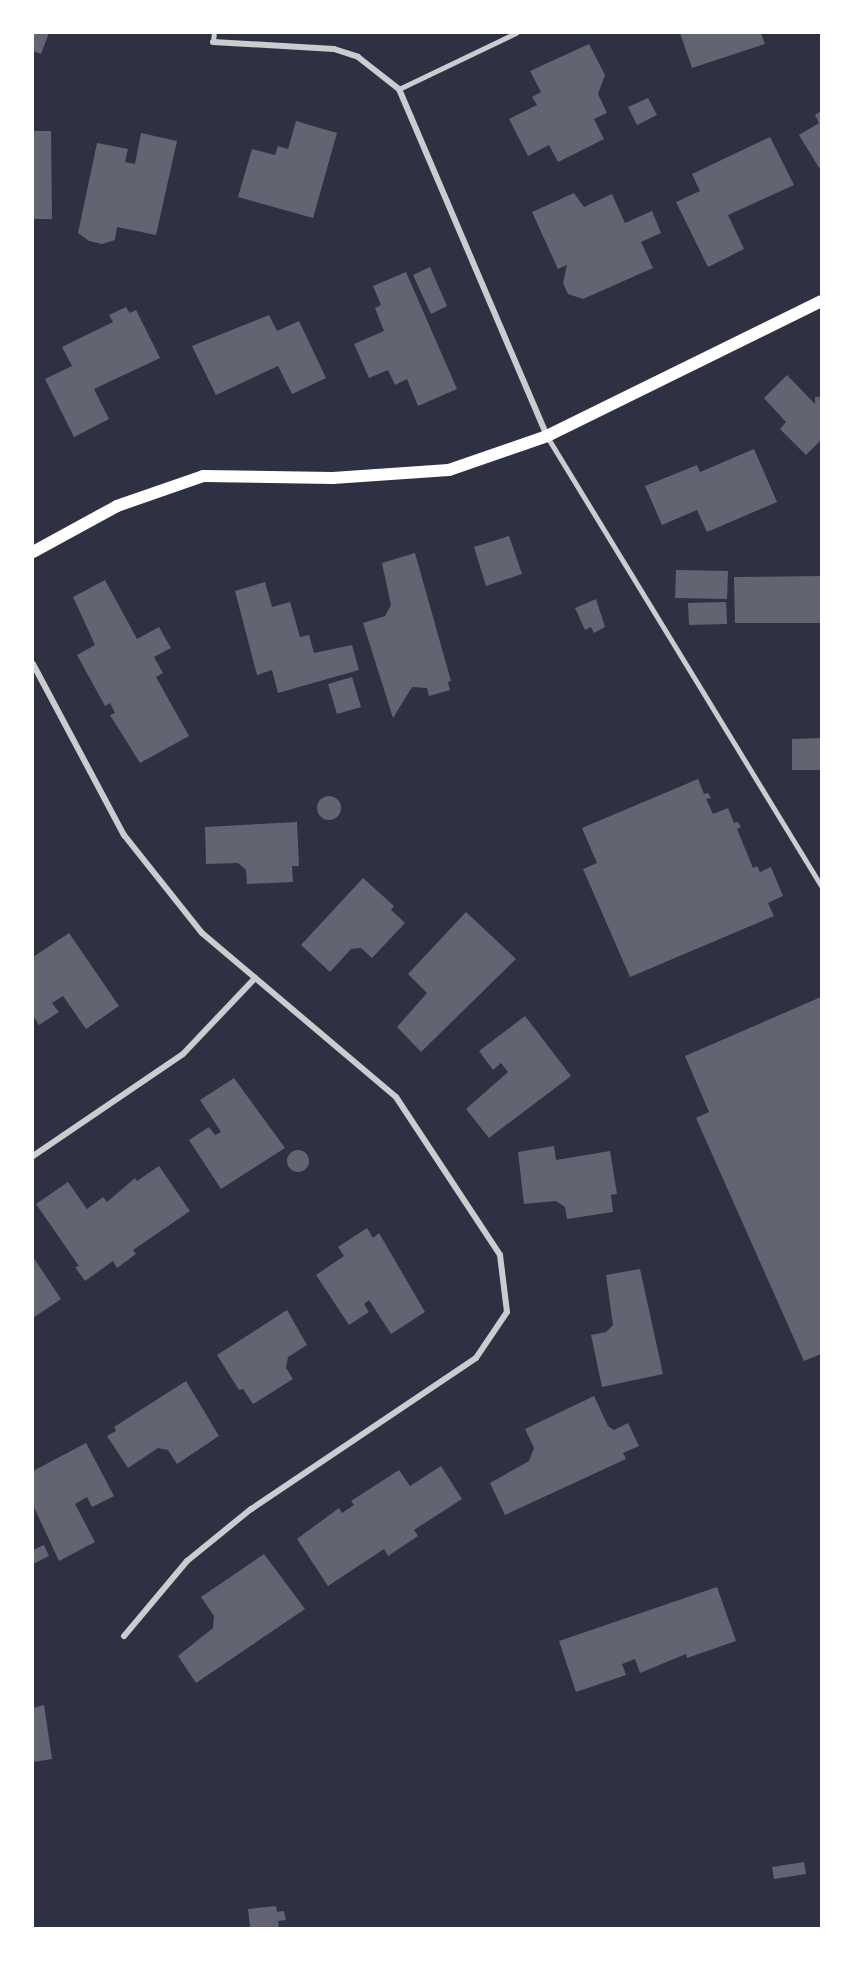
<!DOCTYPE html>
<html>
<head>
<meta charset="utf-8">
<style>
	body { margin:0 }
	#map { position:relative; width:854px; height:1961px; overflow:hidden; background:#2d3142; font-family:Figtree,sans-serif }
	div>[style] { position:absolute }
	.building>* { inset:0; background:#626471 }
	.round { border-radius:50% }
	.service>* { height:4.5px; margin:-2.25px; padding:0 2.25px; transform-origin:2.25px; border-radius:2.25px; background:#caccd0 }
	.minor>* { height:6px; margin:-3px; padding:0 3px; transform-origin:3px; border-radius:3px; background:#caccd0 }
	.secondary>* { height:12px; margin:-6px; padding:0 6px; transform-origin:6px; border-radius:6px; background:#fff }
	span { translate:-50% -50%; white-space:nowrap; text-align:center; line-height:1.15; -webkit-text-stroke:4.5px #fff; paint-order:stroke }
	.frame { position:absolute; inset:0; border:34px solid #fff; pointer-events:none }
</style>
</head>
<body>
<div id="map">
	<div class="building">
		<div style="clip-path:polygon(33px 33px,49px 33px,41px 54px,33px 51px)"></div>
		<div style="clip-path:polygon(680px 33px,761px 33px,765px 44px,692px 68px)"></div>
		<div style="clip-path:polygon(589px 44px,605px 75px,598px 94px,607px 113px,594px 119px,604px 139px,558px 162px,549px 145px,528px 156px,509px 119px,537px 105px,532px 97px,541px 92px,530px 71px)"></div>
		<div style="clip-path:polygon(648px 98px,657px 115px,637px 125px,628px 107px)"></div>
		<div style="clip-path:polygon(821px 111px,821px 171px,799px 135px,819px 123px,815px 115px)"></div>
		<div style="clip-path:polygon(296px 121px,337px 133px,313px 218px,238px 197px,252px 149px,275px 155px,278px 146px,288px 149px)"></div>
		<div style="clip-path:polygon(33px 131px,51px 131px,52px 219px,33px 219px)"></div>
		<div style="clip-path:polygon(141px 133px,177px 141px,156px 235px,117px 227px,115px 240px,102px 244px,89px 241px,78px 233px,97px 143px,128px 149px,125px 162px,135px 164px)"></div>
		<div style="clip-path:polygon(770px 137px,794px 185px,728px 215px,744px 249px,708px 267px,676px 202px,700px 191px,692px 174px)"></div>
		<div style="clip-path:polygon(574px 193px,584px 207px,612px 194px,625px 223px,652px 211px,661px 233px,641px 242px,653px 268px,583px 299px,568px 294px,563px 283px,567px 265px,558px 269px,532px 212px)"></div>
		<div style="clip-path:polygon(430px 267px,447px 306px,431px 314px,413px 275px)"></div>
		<div style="clip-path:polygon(406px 272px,457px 389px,418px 406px,407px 379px,395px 385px,388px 370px,369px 378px,354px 344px,384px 331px,375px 308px,381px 305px,373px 286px)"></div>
		<div style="clip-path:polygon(126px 307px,130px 313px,136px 310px,160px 358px,94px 389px,109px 419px,74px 437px,45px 379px,72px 366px,62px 347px,113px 322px,109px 315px)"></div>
		<div style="clip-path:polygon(269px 315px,277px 331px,299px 321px,326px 378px,292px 394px,278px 366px,216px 395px,192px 346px)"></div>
		<div style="clip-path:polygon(787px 375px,815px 404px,815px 397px,821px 397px,821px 440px,806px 455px,780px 429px,786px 422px,764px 398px)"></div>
		<div style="clip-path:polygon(754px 449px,777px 502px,707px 532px,697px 510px,662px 525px,645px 486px,697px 465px,700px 472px)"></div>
		<div style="clip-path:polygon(509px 536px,522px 574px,486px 586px,474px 547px)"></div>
		<div style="clip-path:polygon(415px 553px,451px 681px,448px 682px,450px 690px,429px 696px,427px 688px,412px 687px,393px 718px,363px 623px,385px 616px,391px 605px,382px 563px)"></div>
		<div style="clip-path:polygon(676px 570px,728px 571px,727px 599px,675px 598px)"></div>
		<div style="clip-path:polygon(821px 576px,821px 623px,735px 623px,734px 577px)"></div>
		<div style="clip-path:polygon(105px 580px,137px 639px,159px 627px,171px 648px,154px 657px,163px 673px,156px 677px,189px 736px,140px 763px,110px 715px,115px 713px,110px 703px,105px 706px,77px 655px,95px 645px,73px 597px)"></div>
		<div style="clip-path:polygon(265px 582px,272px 607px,290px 602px,300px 637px,309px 635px,314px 653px,352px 645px,359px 670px,278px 693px,272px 670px,257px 675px,235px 591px)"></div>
		<div style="clip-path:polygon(596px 599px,605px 627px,594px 633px,591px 627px,585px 630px,575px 608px)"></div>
		<div style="clip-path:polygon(726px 602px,727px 624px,689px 625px,688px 603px)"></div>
		<div style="clip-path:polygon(352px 677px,361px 707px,337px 714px,328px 684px)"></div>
		<div style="clip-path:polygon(821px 738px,821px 770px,792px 770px,792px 739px)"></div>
		<div style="clip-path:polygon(698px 779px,704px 794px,708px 793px,711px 798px,706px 799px,713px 814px,728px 808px,734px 823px,738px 822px,741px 827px,737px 829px,753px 868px,757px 866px,760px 872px,771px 867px,783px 896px,768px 903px,774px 916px,630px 977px,583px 869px,597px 863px,582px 828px)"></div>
		<div class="round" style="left:317px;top:796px;width:24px;height:24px"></div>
		<div style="clip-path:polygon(297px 822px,299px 866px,292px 866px,293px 882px,247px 884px,246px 870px,238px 863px,206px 864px,205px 827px)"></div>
		<div style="clip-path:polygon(363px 878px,394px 906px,391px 910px,405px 923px,372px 958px,361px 948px,351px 949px,330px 972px,301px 945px)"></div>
		<div style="clip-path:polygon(466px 912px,516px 959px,421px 1052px,397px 1027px,427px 993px,408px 974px)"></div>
		<div style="clip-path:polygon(69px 933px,119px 1006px,86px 1029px,63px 996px,52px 1003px,59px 1012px,39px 1025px,33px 1016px,33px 957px)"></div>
		<div style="clip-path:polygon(821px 997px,821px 1354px,804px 1361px,696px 1118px,709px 1112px,685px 1056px)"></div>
		<div style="clip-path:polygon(525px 1016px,571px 1076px,489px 1138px,466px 1109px,508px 1072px,501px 1063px,493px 1070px,479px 1051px)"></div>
		<div style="clip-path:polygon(234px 1078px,285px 1148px,221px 1189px,189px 1140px,209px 1127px,215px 1135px,221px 1132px,200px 1100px)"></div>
		<div style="clip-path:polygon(554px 1146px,556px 1160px,610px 1151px,617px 1194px,611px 1195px,613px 1212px,567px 1219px,565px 1207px,556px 1201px,524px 1204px,518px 1152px)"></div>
		<div class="round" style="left:287px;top:1150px;width:22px;height:22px"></div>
		<div style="clip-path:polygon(159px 1166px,190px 1211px,133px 1250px,136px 1254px,117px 1268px,113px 1261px,85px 1281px,75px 1267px,79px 1266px,36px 1204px,68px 1182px,87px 1209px,103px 1197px,107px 1202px,135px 1178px,137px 1181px)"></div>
		<div style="clip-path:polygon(367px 1228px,373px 1238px,379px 1233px,425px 1312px,391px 1334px,369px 1300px,364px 1304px,369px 1312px,349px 1325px,316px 1275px,344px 1256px,338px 1247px)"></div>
		<div style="clip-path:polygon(33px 1257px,61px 1299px,33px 1318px)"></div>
		<div style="clip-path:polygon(640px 1269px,663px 1374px,602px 1387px,591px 1335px,606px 1332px,613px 1325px,606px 1275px)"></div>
		<div style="clip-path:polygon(287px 1310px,307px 1345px,288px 1357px,286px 1368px,293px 1379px,253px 1404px,243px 1389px,239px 1390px,217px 1355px)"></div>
		<div style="clip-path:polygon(186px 1381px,219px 1436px,177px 1464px,168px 1450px,158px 1448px,128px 1468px,107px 1436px,116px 1431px,114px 1427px)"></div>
		<div style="clip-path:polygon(594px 1396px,608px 1426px,614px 1430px,628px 1423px,639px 1446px,623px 1453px,626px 1459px,505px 1515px,490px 1483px,529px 1461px,534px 1448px,525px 1429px)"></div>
		<div style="clip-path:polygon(86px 1443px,114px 1496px,92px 1507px,87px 1497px,75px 1504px,95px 1542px,59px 1561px,33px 1505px,33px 1471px)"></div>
		<div style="clip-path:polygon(441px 1466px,462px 1499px,414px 1530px,418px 1536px,388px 1556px,384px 1549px,328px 1586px,297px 1539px,339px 1508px,342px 1513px,354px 1505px,351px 1501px,399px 1470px,410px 1486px)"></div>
		<div style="clip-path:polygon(44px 1545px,49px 1556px,33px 1564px,33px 1550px)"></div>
		<div style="clip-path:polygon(264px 1554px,305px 1609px,196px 1683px,178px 1656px,213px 1628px,214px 1616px,201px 1597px)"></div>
		<div style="clip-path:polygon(717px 1587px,736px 1641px,687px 1658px,686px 1654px,640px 1673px,635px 1659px,622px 1664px,626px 1675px,576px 1692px,559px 1641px)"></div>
		<div style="clip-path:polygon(44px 1705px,52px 1759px,33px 1762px,33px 1708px)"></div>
		<div style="clip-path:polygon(804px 1862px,806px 1874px,774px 1879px,772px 1867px)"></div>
		<div style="clip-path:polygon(276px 1906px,277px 1912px,284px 1911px,286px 1920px,278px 1921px,279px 1928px,250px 1927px,248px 1909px)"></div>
	</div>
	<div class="service">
		<div style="left:213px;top:42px;width:9px;rotate:-84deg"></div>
		<div style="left:399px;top:89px;width:130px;rotate:-25.6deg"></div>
		<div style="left:547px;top:436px;width:526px;rotate:58.61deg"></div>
	</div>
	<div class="minor">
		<div style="left:213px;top:42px;width:121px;rotate:3.3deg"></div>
		<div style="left:334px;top:49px;width:25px;rotate:18deg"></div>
		<div style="left:358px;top:57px;width:52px;rotate:38deg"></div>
		<div style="left:399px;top:89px;width:377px;rotate:66.9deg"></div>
		<div style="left:33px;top:664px;width:194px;rotate:62deg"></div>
		<div style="left:124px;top:835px;width:125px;rotate:51.5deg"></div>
		<div style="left:202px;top:933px;width:254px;rotate:40.2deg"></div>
		<div style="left:396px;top:1097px;width:189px;rotate:56.6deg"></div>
		<div style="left:500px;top:1255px;width:57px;rotate:83deg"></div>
		<div style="left:507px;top:1312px;width:55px;rotate:124deg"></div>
		<div style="left:476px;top:1358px;width:271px;rotate:146.1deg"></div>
		<div style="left:251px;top:1509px;width:82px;rotate:140.9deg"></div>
		<div style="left:187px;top:1561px;width:98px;rotate:130deg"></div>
		<div style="left:33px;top:1156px;width:181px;rotate:-34.2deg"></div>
		<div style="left:183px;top:1054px;width:105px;rotate:-46.5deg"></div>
	</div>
	<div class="secondary">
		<div style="left:33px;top:552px;width:96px;rotate:-28.7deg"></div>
		<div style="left:117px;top:506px;width:91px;rotate:-19.2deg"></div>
		<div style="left:203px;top:476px;width:130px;rotate:0.9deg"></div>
		<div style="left:333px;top:478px;width:116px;rotate:-3.9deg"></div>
		<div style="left:449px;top:470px;width:104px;rotate:-19.1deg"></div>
		<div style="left:547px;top:436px;width:305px;rotate:-26.2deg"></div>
	</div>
	<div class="frame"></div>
</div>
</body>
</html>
